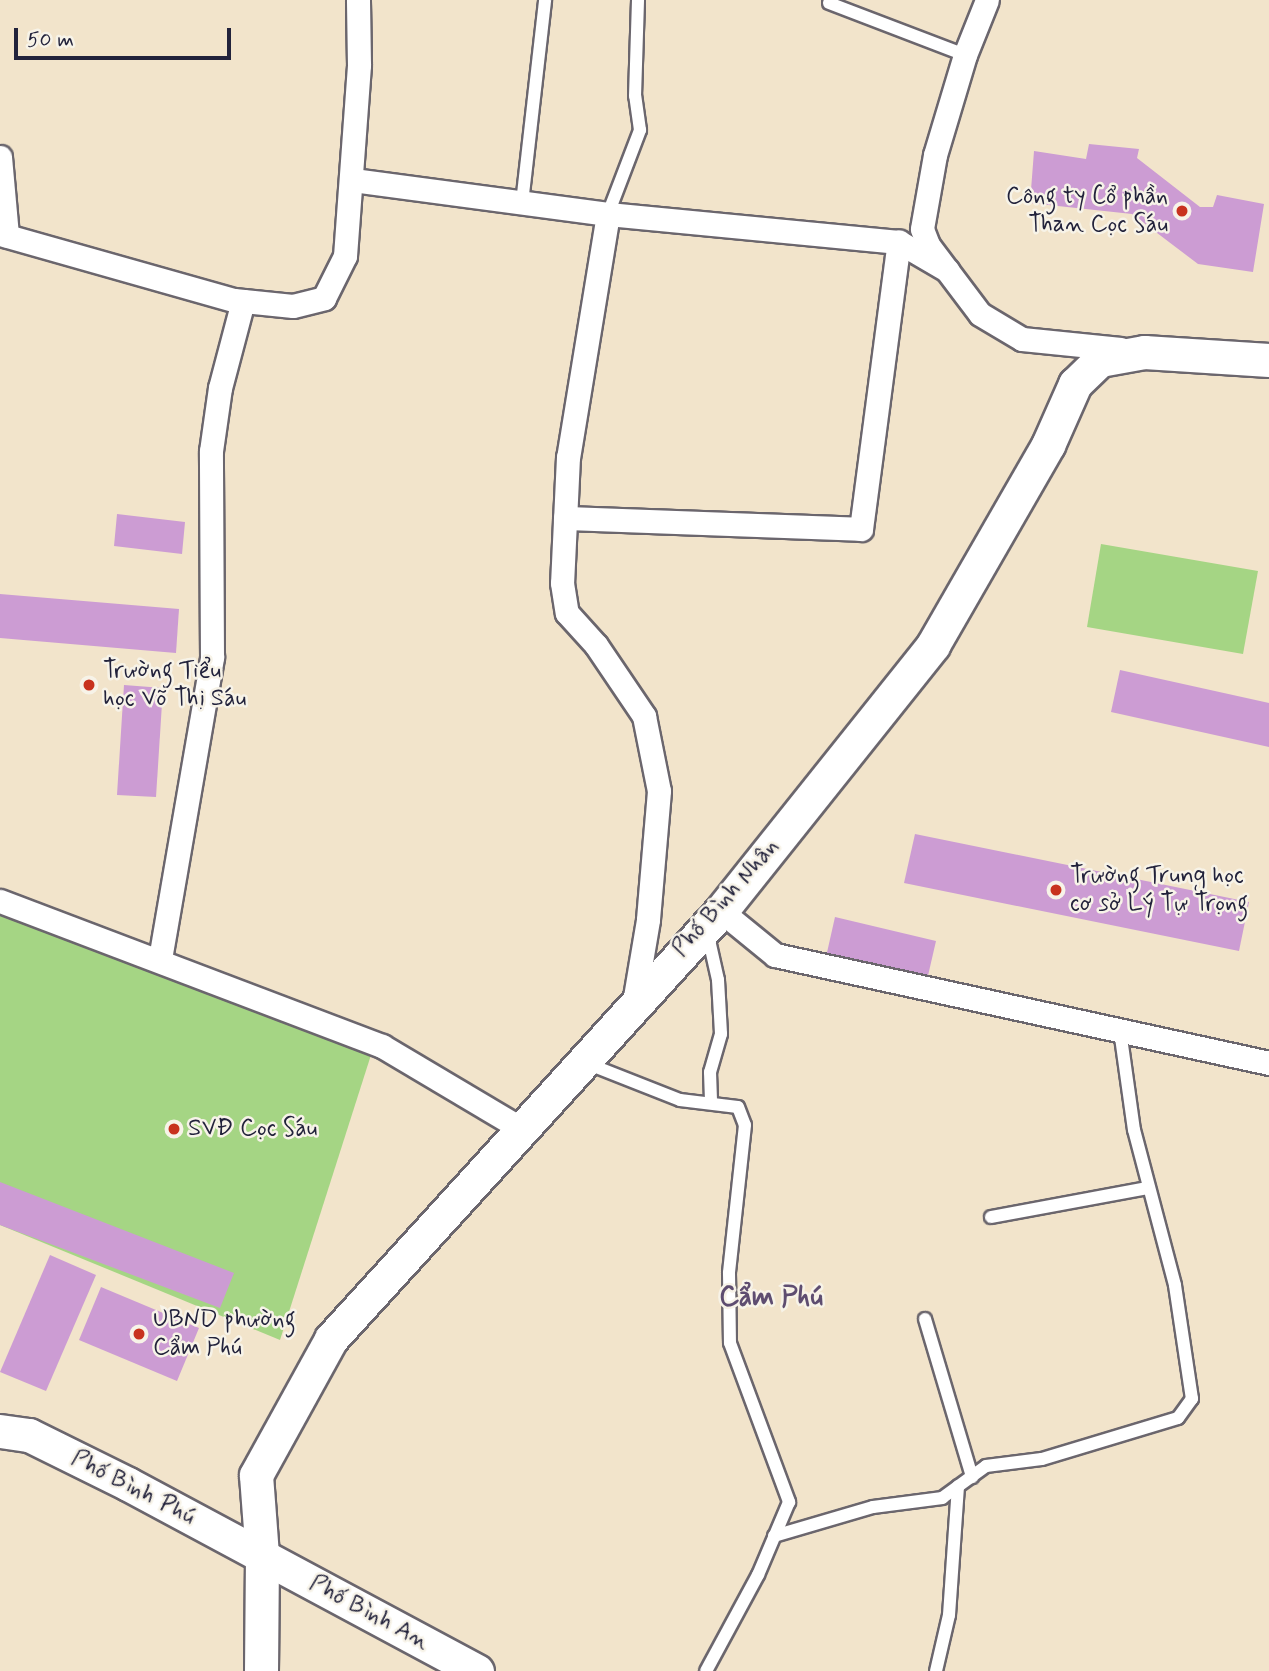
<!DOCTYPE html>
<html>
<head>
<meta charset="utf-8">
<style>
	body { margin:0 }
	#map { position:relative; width:1269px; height:1671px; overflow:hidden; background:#f2e4cb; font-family:Mynerve,sans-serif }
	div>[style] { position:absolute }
	.green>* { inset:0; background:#a5d584 }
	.building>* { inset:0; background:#cc9cd3 }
	.roads { filter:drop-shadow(2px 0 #6b666d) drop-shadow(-2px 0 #6b666d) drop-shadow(0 2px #6b666d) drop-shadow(0 -2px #6b666d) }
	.lane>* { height:12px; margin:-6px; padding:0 6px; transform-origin:6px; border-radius:6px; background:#fff }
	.street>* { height:23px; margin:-11.5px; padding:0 11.5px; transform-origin:11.5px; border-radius:11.5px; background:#fff }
	.secondary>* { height:33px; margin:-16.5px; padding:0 16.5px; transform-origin:16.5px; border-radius:16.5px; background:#fff }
	.dots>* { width:19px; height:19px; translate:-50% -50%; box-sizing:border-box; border:4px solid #f7f3e8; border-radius:50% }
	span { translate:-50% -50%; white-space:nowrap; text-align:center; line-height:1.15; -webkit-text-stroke:5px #f7f3e8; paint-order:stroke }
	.poi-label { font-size:24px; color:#22223b }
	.right { translate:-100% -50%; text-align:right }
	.left { translate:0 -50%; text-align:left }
	.street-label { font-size:24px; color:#22223b }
	.quarter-label { font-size:28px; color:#5e4d70; font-weight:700 }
	.scale { position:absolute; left:14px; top:28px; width:217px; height:32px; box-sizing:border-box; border:4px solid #22223b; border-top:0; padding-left:9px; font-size:21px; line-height:24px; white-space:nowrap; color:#22223b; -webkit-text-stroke:5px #f7f3e8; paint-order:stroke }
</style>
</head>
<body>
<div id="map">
	<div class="green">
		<div style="clip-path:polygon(1101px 544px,1258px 571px,1243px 654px,1087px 627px)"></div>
		<div style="clip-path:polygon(0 889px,378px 1033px,280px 1340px,0 1225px)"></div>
	</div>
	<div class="building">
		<div style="clip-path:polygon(1089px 144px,1139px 149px,1137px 158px,1200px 207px,1213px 207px,1217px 195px,1264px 204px,1253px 272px,1198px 264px,1132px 214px,1030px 203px,1034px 151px,1086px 159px)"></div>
		<div style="clip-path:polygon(117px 514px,185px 522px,182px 554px,114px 546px)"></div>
		<div style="clip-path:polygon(0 594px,179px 609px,176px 653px,0 638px)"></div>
		<div style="clip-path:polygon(1120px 670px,1269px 703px,1269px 747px,1111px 712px)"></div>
		<div style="clip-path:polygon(124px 685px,163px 688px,156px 797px,117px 795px)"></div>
		<div style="clip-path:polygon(915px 834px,1249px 902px,1239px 951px,904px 883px)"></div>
		<div style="clip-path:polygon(835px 917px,936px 941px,927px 980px,826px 957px)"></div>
		<div style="clip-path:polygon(0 1182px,234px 1273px,220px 1308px,0 1225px)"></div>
		<div style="clip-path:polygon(50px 1255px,96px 1275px,46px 1391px,0 1372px)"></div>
		<div style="clip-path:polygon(101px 1287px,199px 1328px,177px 1381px,79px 1340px)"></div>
	</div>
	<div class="roads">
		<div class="lane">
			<div style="left:829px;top:3px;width:146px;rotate:20.9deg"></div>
			<div style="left:522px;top:203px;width:204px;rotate:-83.5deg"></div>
			<div style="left:608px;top:214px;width:90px;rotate:-69.1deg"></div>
			<div style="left:640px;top:130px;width:34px;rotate:-98deg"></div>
			<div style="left:635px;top:96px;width:96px;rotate:-88.2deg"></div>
			<div style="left:707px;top:931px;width:50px;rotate:77.3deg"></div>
			<div style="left:718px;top:980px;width:54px;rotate:86.8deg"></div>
			<div style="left:721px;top:1034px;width:40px;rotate:106deg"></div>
			<div style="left:710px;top:1072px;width:30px;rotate:88deg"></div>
			<div style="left:586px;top:1063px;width:101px;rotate:21.5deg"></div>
			<div style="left:680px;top:1100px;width:58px;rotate:6.9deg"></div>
			<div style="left:738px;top:1107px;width:19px;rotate:69deg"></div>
			<div style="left:745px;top:1125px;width:149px;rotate:96.2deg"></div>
			<div style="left:729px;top:1273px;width:70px;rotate:89.2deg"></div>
			<div style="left:730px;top:1343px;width:170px;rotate:69.6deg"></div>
			<div style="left:789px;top:1502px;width:79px;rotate:113deg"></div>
			<div style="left:758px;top:1575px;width:109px;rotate:118.4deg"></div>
			<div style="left:991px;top:1217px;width:160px;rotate:-10.5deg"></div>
			<div style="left:925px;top:1319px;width:165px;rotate:73.4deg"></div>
			<div style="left:774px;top:1536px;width:103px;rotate:-16.3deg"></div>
			<div style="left:873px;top:1507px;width:70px;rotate:-7.4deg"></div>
			<div style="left:942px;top:1498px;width:54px;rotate:-36deg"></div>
			<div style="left:986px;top:1466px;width:56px;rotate:-7.1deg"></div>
			<div style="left:1042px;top:1459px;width:142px;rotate:-16.8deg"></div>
			<div style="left:1178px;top:1418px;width:24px;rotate:-54deg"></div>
			<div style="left:1192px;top:1399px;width:115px;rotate:-98.5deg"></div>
			<div style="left:1175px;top:1285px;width:160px;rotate:-104.8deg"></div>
			<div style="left:1134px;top:1130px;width:101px;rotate:-98deg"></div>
			<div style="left:936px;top:1671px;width:57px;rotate:-76.9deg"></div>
			<div style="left:949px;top:1615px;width:129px;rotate:-86deg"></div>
		</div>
		<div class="street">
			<div style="left:987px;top:0;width:59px;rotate:111.8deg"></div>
			<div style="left:965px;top:55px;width:104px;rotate:106.7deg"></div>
			<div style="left:935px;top:155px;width:75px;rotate:100deg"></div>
			<div style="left:922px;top:229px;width:17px;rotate:69deg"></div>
			<div style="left:928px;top:245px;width:86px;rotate:53deg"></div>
			<div style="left:980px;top:314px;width:49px;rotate:30.8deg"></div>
			<div style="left:1022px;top:339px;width:99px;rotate:5.8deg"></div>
			<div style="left:0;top:157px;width:79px;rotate:84.9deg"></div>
			<div style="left:353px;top:180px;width:257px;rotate:7.6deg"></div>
			<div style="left:608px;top:214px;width:292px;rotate:5.5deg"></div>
			<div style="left:899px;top:242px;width:56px;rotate:30.3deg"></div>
			<div style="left:608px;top:214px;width:246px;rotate:99.3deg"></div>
			<div style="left:568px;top:457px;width:126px;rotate:92.7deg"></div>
			<div style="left:562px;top:583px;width:30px;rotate:81deg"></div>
			<div style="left:567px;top:613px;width:43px;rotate:47.8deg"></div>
			<div style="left:596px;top:645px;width:86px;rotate:55.9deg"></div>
			<div style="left:644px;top:716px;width:76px;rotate:78.7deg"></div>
			<div style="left:659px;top:791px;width:129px;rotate:94.9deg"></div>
			<div style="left:648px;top:920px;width:84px;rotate:99.6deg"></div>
			<div style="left:0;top:234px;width:243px;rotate:15.8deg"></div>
			<div style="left:234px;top:300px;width:59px;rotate:5.8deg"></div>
			<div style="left:293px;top:306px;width:32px;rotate:-14deg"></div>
			<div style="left:324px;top:298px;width:47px;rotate:-63.4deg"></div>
			<div style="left:345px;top:256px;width:192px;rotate:-85.8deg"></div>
			<div style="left:359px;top:65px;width:65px;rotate:-90.9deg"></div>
			<div style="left:565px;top:518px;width:296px;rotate:2.1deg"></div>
			<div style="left:861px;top:529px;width:290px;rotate:-82.5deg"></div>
			<div style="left:0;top:901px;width:409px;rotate:20.8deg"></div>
			<div style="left:382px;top:1046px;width:161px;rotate:30.7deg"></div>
			<div style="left:721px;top:911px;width:70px;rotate:39.2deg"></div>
			<div style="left:775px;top:955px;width:506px;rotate:12.33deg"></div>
			<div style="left:160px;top:959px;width:306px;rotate:-80.2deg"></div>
			<div style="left:212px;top:657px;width:206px;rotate:-90.3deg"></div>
			<div style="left:211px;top:451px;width:64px;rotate:-81.9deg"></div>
			<div style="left:220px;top:388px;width:90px;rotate:-75.2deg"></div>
		</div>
		<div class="secondary">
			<div style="left:0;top:1431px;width:29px;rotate:8deg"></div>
			<div style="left:29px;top:1435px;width:110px;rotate:26.3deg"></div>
			<div style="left:128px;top:1484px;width:396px;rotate:28.2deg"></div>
			<div style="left:261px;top:1671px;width:116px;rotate:-89.5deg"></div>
			<div style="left:262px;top:1555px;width:80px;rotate:-94.3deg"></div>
			<div style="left:256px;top:1475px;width:155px;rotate:-61.1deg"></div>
			<div style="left:331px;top:1339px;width:579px;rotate:-47.66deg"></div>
			<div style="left:721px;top:911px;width:340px;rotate:-51.4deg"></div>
			<div style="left:933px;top:645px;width:231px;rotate:-60.1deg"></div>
			<div style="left:1048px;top:445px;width:67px;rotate:-66.1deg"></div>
			<div style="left:1075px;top:384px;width:35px;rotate:-44deg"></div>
			<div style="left:1100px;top:360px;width:45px;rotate:-10.3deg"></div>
			<div style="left:1144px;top:352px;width:125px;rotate:3.7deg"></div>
		</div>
	</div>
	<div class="dots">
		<div style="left:1182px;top:211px;background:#c8321e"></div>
		<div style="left:89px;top:685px;background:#c8321e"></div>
		<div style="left:1056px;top:890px;background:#c8321e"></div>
		<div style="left:174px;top:1129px;background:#c8321e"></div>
		<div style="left:139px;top:1334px;background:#c8321e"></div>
	</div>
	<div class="poi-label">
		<span class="right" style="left:1168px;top:211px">Công ty Cổ phần<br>Than Cọc Sáu</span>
		<span class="left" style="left:103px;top:685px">Trường Tiểu<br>học Võ Thị Sáu</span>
		<span class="left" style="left:1070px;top:890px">Trường Trung học<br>cơ sở Lý Tự Trọng</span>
		<span class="left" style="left:188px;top:1129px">SVĐ Cọc Sáu</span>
		<span class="left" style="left:153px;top:1334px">UBND phường<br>Cẩm Phú</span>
	</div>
	<div class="street-label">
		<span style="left:726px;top:898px;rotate:-49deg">Phố Bình Nhân</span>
		<span style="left:133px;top:1488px;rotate:27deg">Phố Bình Phú</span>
		<span style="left:369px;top:1613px;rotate:28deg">Phố Bình An</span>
	</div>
	<div class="quarter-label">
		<span style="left:771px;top:1298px">Cẩm Phú</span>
	</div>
	<div class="scale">50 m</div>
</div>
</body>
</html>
